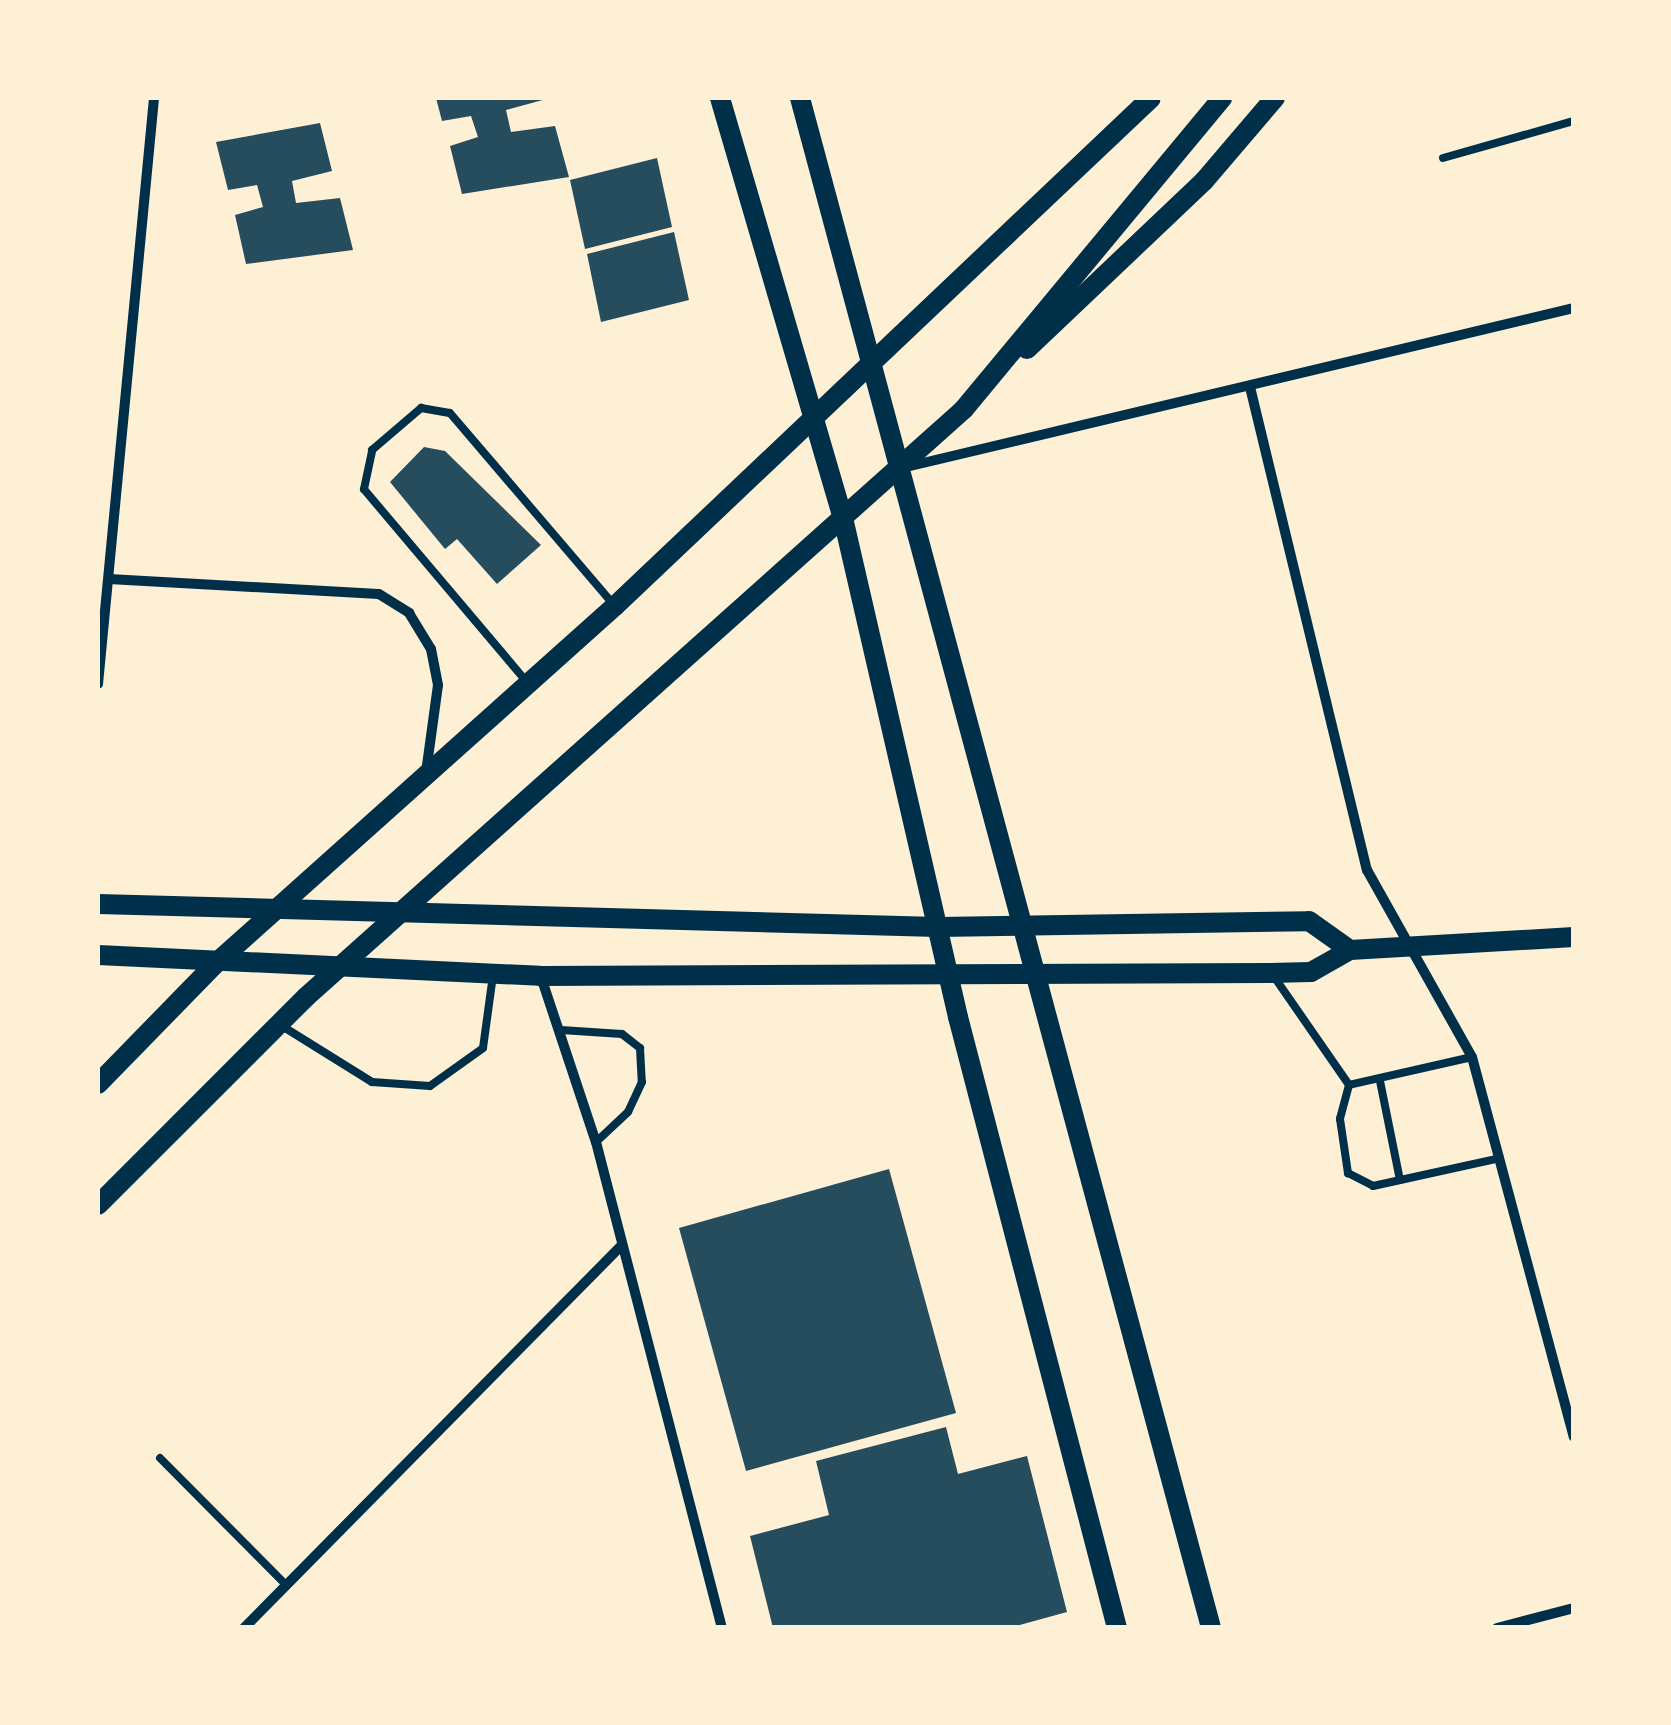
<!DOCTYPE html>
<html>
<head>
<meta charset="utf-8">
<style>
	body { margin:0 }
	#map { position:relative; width:1671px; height:1725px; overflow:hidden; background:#fdf0d5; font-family:"Archivo Narrow",sans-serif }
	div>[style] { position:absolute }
	.building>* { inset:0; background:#264d5e }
	.service>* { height:8px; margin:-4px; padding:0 4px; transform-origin:4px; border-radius:4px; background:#003049 }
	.minor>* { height:10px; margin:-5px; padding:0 5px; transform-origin:5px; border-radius:5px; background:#003049 }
	.secondary>* { height:20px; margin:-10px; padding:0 10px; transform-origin:10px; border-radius:10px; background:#003049 }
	span { translate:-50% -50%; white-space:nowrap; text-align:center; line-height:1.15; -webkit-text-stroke:8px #fdf0d5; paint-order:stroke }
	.frame { position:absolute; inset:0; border:100px solid #fdf0d5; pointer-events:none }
</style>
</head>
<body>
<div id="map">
	<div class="building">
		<div style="clip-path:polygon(436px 98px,550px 98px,506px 110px,511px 132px,555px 126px,569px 177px,462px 194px,450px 146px,478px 137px,471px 116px,442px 121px)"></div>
		<div style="clip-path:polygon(320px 123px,332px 171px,292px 181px,296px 203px,340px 198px,353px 250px,246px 264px,235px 215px,263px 207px,257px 185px,228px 190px,216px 142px)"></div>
		<div style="clip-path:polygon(657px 158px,672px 227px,585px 249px,570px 180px)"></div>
		<div style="clip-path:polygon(674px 232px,689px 300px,601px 322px,587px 254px)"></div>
		<div style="clip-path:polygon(424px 447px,445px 451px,541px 545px,497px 584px,457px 539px,445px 549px,390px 482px)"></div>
		<div style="clip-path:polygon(889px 1169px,956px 1413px,746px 1471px,679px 1228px)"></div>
		<div style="clip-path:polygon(946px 1427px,958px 1474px,1027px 1456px,1067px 1612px,1009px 1628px,773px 1628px,750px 1536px,829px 1515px,816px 1461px)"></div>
	</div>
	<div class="service">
		<div style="left:1443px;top:158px;width:136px;rotate:-15.8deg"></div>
		<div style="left:526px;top:681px;width:251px;rotate:-130.2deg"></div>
		<div style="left:364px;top:489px;width:40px;rotate:-78deg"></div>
		<div style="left:372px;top:450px;width:65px;rotate:-40.6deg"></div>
		<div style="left:421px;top:408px;width:29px;rotate:10deg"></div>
		<div style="left:450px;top:413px;width:250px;rotate:49.5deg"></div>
		<div style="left:1275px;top:978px;width:130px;rotate:55.3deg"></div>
		<div style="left:282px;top:1026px;width:106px;rotate:31.9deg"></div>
		<div style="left:372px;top:1082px;width:58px;rotate:3.9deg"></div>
		<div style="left:430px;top:1086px;width:65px;rotate:-35.6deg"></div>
		<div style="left:483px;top:1048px;width:74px;rotate:-82.2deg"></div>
		<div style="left:561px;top:1030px;width:61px;rotate:3.8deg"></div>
		<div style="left:622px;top:1034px;width:23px;rotate:38deg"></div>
		<div style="left:640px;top:1048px;width:34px;rotate:87deg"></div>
		<div style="left:642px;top:1082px;width:33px;rotate:115deg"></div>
		<div style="left:628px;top:1112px;width:44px;rotate:136.8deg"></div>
		<div style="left:1472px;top:1057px;width:126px;rotate:167.2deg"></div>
		<div style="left:1349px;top:1085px;width:35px;rotate:105deg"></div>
		<div style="left:1340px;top:1119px;width:55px;rotate:81.6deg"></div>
		<div style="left:1348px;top:1173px;width:28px;rotate:27deg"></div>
		<div style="left:1373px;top:1186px;width:130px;rotate:-12.4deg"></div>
		<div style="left:1380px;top:1081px;width:101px;rotate:78.6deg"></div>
		<div style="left:160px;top:1458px;width:179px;rotate:45.2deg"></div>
	</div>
	<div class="minor">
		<div style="left:1250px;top:387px;width:497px;rotate:76.4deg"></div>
		<div style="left:1367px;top:870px;width:214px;rotate:60.7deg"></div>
		<div style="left:1472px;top:1057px;width:393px;rotate:75deg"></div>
		<div style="left:906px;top:467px;width:687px;rotate:-13.39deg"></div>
		<div style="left:109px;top:579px;width:270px;rotate:3.2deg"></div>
		<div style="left:379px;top:594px;width:36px;rotate:32deg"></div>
		<div style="left:409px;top:613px;width:42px;rotate:58.6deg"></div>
		<div style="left:431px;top:649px;width:37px;rotate:79deg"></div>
		<div style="left:438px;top:685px;width:89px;rotate:97.8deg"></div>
		<div style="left:98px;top:684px;width:589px;rotate:-84.54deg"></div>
		<div style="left:541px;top:977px;width:174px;rotate:71.6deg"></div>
		<div style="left:596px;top:1142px;width:502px;rotate:75.47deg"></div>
		<div style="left:244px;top:1628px;width:537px;rotate:-45.38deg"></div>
		<div style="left:1497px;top:1628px;width:80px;rotate:-14.6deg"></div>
	</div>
	<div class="secondary">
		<div style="left:720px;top:98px;width:438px;rotate:73.7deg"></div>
		<div style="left:843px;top:518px;width:512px;rotate:77.02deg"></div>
		<div style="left:958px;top:1017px;width:631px;rotate:75.41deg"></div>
		<div style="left:800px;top:98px;width:1584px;rotate:74.96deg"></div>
		<div style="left:1027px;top:349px;width:244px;rotate:-43.5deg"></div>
		<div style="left:1204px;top:181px;width:109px;rotate:-49.5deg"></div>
		<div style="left:98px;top:904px;width:840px;rotate:1.57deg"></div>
		<div style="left:938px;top:927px;width:371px;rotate:-0.9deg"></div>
		<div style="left:1309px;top:921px;width:50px;rotate:35.3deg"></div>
		<div style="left:98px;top:955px;width:442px;rotate:2.7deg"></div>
		<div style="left:540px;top:976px;width:730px;rotate:-0.24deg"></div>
		<div style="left:1270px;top:973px;width:41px;rotate:-1.4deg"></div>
		<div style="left:1311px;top:972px;width:45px;rotate:-29.4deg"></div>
		<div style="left:1350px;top:950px;width:224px;rotate:-3.3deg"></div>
		<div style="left:98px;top:1084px;width:168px;rotate:-45.7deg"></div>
		<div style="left:215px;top:964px;width:537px;rotate:-41.83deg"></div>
		<div style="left:615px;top:606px;width:738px;rotate:-43.46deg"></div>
		<div style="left:98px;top:1205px;width:294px;rotate:-45deg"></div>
		<div style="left:306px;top:997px;width:882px;rotate:-41.78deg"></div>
		<div style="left:964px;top:409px;width:404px;rotate:-50.3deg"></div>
	</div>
	<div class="frame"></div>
</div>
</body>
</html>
